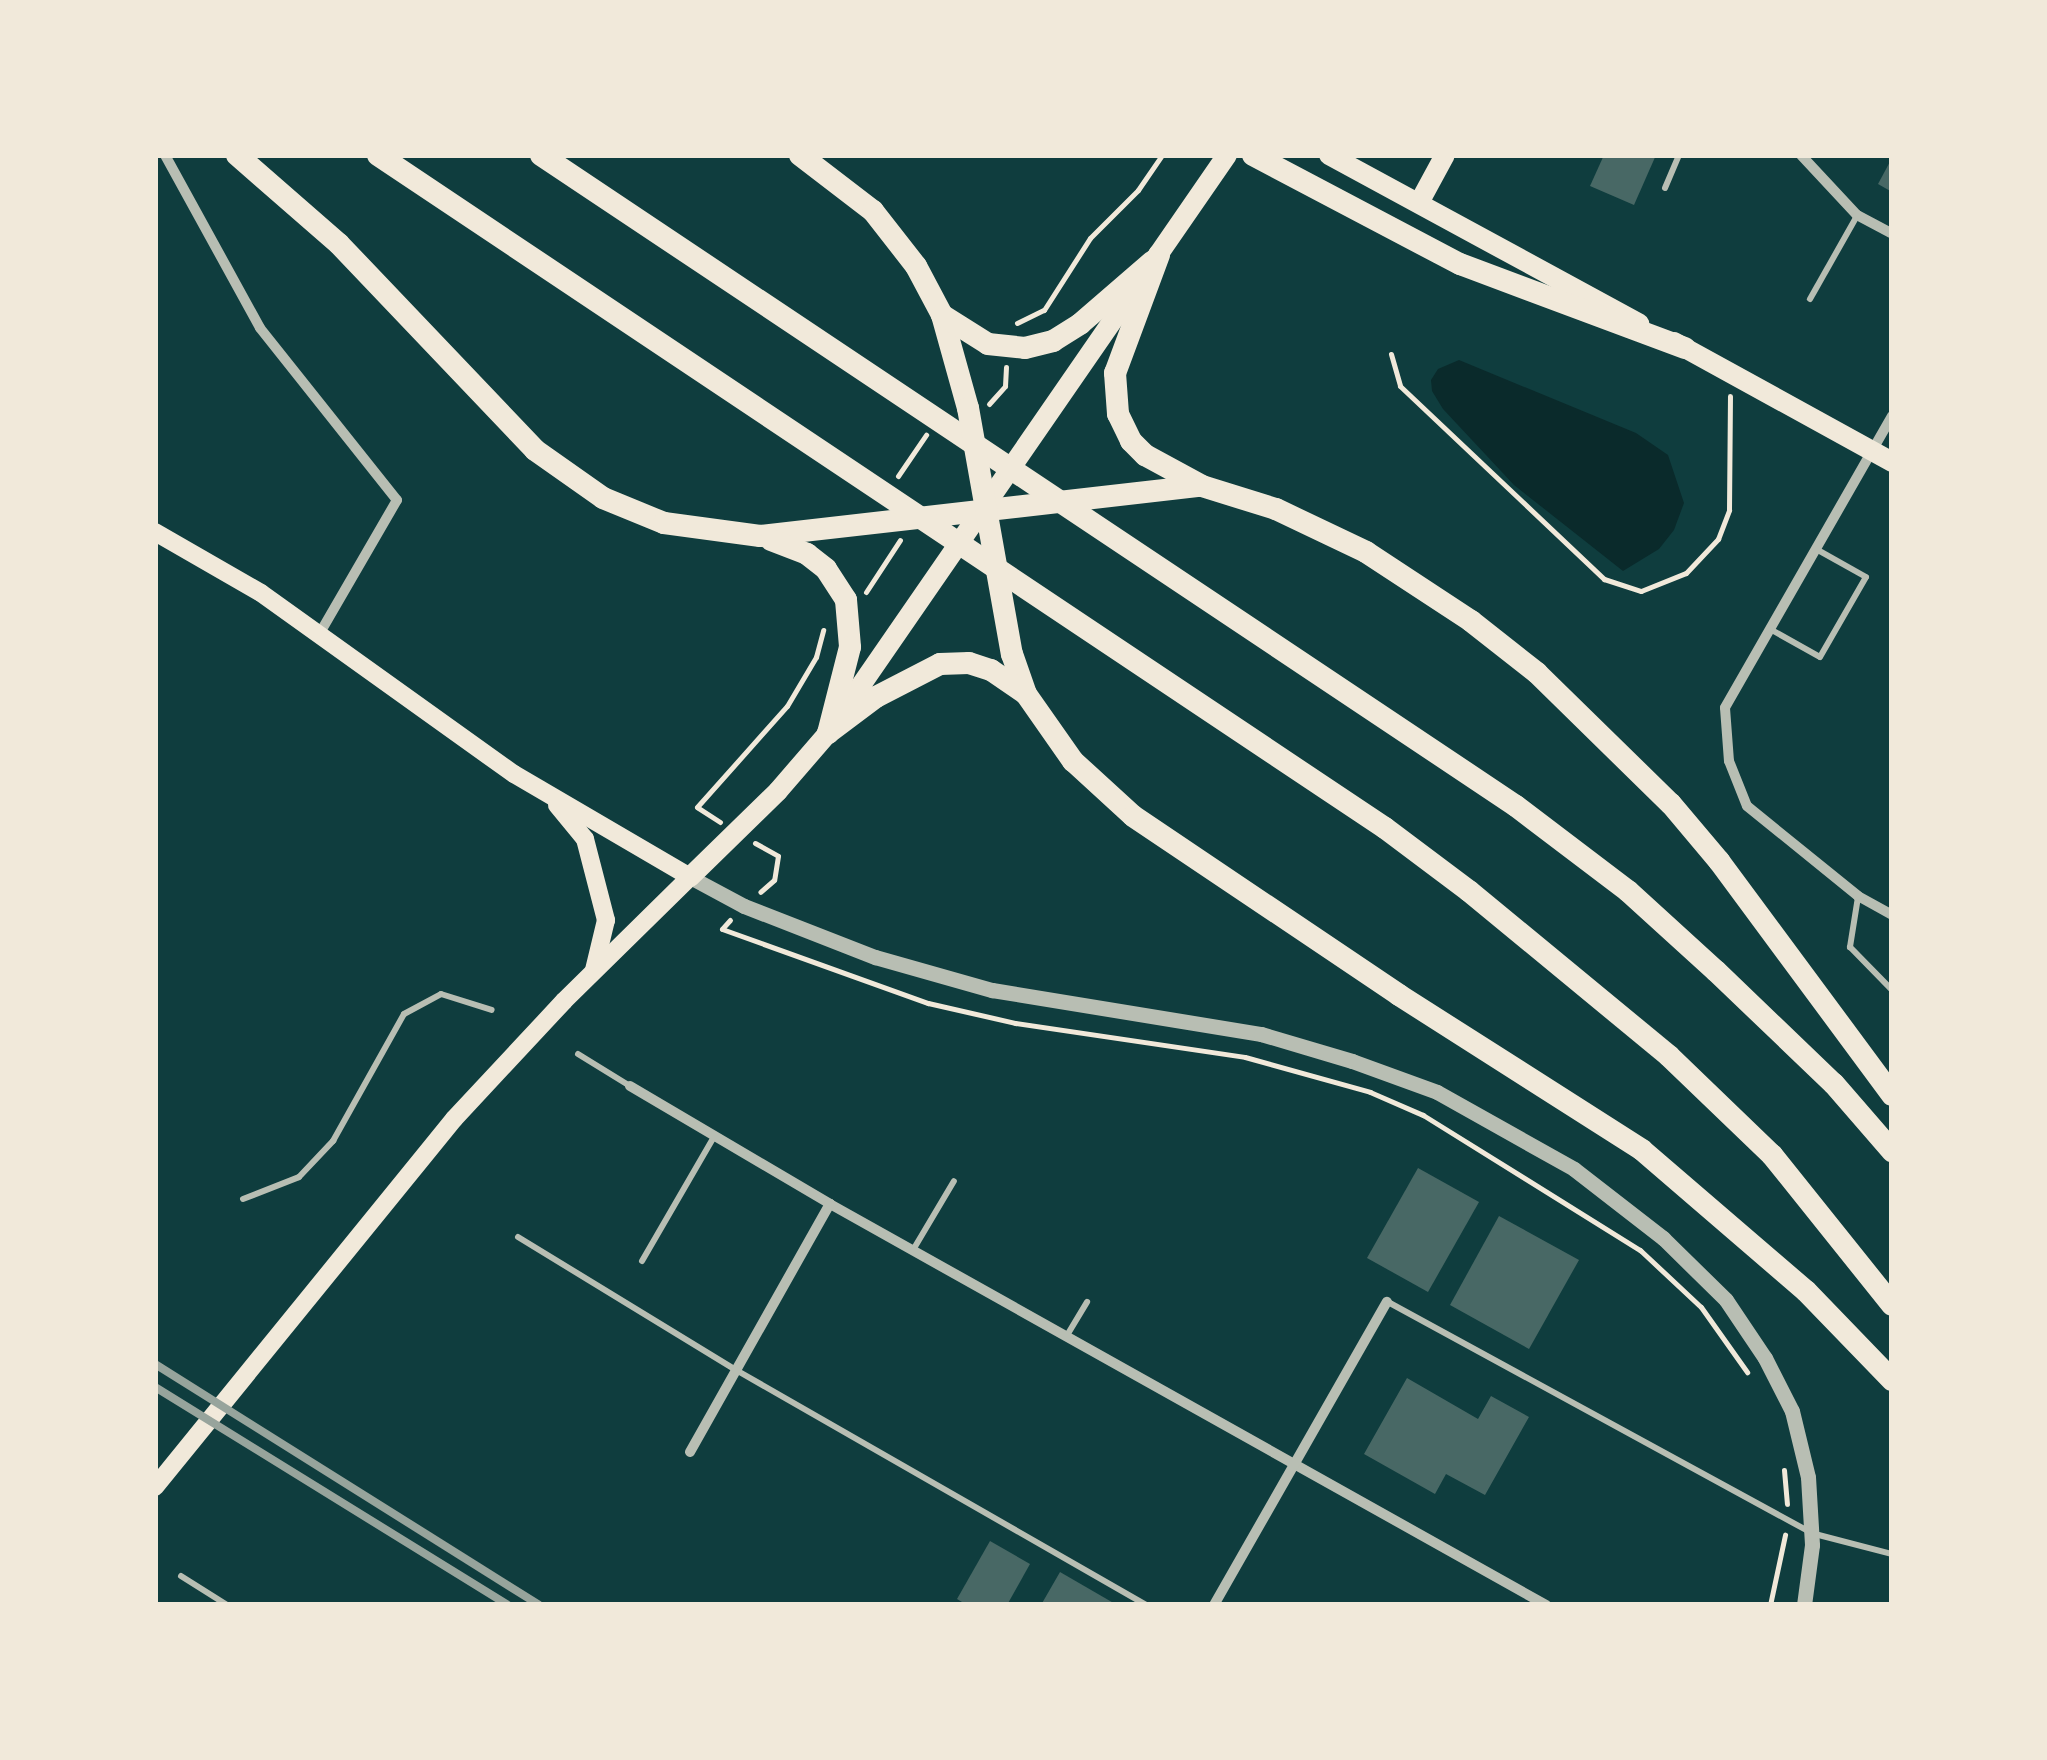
<!DOCTYPE html>
<html>
<head>
<meta charset="utf-8">
<style>
	body { margin:0 }
	#map { position:relative; width:2047px; height:1760px; overflow:hidden; background:#0f3d3e; font-family:"Alegreya Sans",sans-serif }
	div>[style] { position:absolute }
	.water>* { inset:0; background:#0a2a2b }
	.building>* { inset:0; background:#486865 }
	.path>* { height:5px; margin:-2.5px; padding:0 2.5px; transform-origin:2.5px; border-radius:2.5px; background:#f1e9da }
	.service>* { height:6px; margin:-3px; padding:0 3px; transform-origin:3px; border-radius:3px; background:#b8beb3 }
	.minor>* { height:10px; margin:-5px; padding:0 5px; transform-origin:5px; border-radius:5px; background:#b8beb3 }
	.tertiary>* { height:15px; margin:-7.5px; padding:0 7.5px; transform-origin:7.5px; border-radius:7.5px; background:#b8beb3 }
	.secondary>* { height:18px; margin:-9px; padding:0 9px; transform-origin:9px; border-radius:9px; background:#f1e9da }
	.primary>* { height:20px; margin:-10px; padding:0 10px; transform-origin:10px; border-radius:10px; background:#f1e9da }
	.motorway>* { height:22px; margin:-11px; padding:0 11px; transform-origin:11px; border-radius:11px; background:#f1e9da }
	.rail>* { height:8px; margin:-4px; padding:0 4px; transform-origin:4px; border-radius:4px; background:#97a49c }
	span { translate:-50% -50%; white-space:nowrap; text-align:center; line-height:1.15; -webkit-text-stroke:8px #f1e9da; paint-order:stroke }
	.frame { position:absolute; inset:0; border:158px solid #f1e9da; pointer-events:none }
</style>
</head>
<body>
<div id="map">
	<div class="water">
		<div style="clip-path:polygon(1459px 360px,1636px 433px,1668px 455px,1684px 503px,1674px 530px,1659px 549px,1623px 571px,1514px 485px,1443px 409px,1432px 391px,1431px 380px,1438px 369px)"></div>
	</div>
	<div class="building">
		<div style="clip-path:polygon(1604px 155px,1656px 155px,1634px 205px,1590px 186px)"></div>
		<div style="clip-path:polygon(1892px 158px,1892px 192px,1878px 184px)"></div>
		<div style="clip-path:polygon(1418px 1168px,1479px 1202px,1428px 1292px,1367px 1258px)"></div>
		<div style="clip-path:polygon(1499px 1216px,1579px 1260px,1529px 1349px,1450px 1305px)"></div>
		<div style="clip-path:polygon(1407px 1378px,1478px 1419px,1491px 1396px,1529px 1417px,1485px 1495px,1446px 1474px,1435px 1494px,1364px 1454px)"></div>
		<div style="clip-path:polygon(990px 1541px,1030px 1564px,1007px 1605px,967px 1605px,957px 1599px)"></div>
		<div style="clip-path:polygon(1060px 1572px,1117px 1605px,1041px 1605px)"></div>
	</div>
	<div class="path">
		<div style="left:1017px;top:323px;width:30px;rotate:-26deg"></div>
		<div style="left:1044px;top:310px;width:85px;rotate:-57.4deg"></div>
		<div style="left:1090px;top:238px;width:68px;rotate:-45deg"></div>
		<div style="left:1138px;top:190px;width:42px;rotate:-55.6deg"></div>
		<div style="left:1391px;top:354px;width:33px;rotate:74deg"></div>
		<div style="left:1400px;top:386px;width:281px;rotate:43.4deg"></div>
		<div style="left:1604px;top:579px;width:39px;rotate:18deg"></div>
		<div style="left:1641px;top:591px;width:48px;rotate:-21.8deg"></div>
		<div style="left:1686px;top:573px;width:47px;rotate:-46.7deg"></div>
		<div style="left:1718px;top:539px;width:31px;rotate:-69deg"></div>
		<div style="left:1729px;top:510px;width:114px;rotate:-89.5deg"></div>
		<div style="left:989px;top:404px;width:24px;rotate:-48deg"></div>
		<div style="left:1005px;top:386px;width:19px;rotate:-87deg"></div>
		<div style="left:898px;top:476px;width:50px;rotate:-55.7deg"></div>
		<div style="left:866px;top:592px;width:62px;rotate:-56.8deg"></div>
		<div style="left:720px;top:822px;width:27px;rotate:-147deg"></div>
		<div style="left:697px;top:807px;width:135px;rotate:-48.3deg"></div>
		<div style="left:787px;top:706px;width:57px;rotate:-59.4deg"></div>
		<div style="left:816px;top:657px;width:28px;rotate:-75deg"></div>
		<div style="left:755px;top:843px;width:26px;rotate:29deg"></div>
		<div style="left:778px;top:856px;width:24px;rotate:99deg"></div>
		<div style="left:774px;top:880px;width:18px;rotate:139deg"></div>
		<div style="left:730px;top:920px;width:12px;rotate:132deg"></div>
		<div style="left:722px;top:929px;width:219px;rotate:19.8deg"></div>
		<div style="left:928px;top:1003px;width:89px;rotate:12.9deg"></div>
		<div style="left:1015px;top:1023px;width:232px;rotate:8.4deg"></div>
		<div style="left:1245px;top:1057px;width:130px;rotate:15.6deg"></div>
		<div style="left:1370px;top:1092px;width:58px;rotate:23.5deg"></div>
		<div style="left:1423px;top:1115px;width:256px;rotate:31.9deg"></div>
		<div style="left:1640px;top:1250px;width:83px;rotate:43.1deg"></div>
		<div style="left:1701px;top:1307px;width:80px;rotate:54.7deg"></div>
		<div style="left:1784px;top:1470px;width:34px;rotate:85deg"></div>
		<div style="left:1770px;top:1605px;width:72px;rotate:-77.9deg"></div>
	</div>
	<div class="service">
		<div style="left:1665px;top:188px;width:36px;rotate:-67deg"></div>
		<div style="left:1810px;top:299px;width:95px;rotate:-60.5deg"></div>
		<div style="left:1770px;top:629px;width:57px;rotate:29.2deg"></div>
		<div style="left:1820px;top:657px;width:92px;rotate:-60.1deg"></div>
		<div style="left:1866px;top:577px;width:57px;rotate:-150.8deg"></div>
		<div style="left:1858px;top:897px;width:51px;rotate:99.1deg"></div>
		<div style="left:1850px;top:947px;width:60px;rotate:45.7deg"></div>
		<div style="left:578px;top:1054px;width:61px;rotate:31.6deg"></div>
		<div style="left:243px;top:1199px;width:60px;rotate:-21.4deg"></div>
		<div style="left:299px;top:1177px;width:50px;rotate:-46.6deg"></div>
		<div style="left:333px;top:1141px;width:145px;rotate:-60.8deg"></div>
		<div style="left:404px;top:1014px;width:42px;rotate:-28.4deg"></div>
		<div style="left:441px;top:994px;width:53px;rotate:17.4deg"></div>
		<div style="left:518px;top:1237px;width:255px;rotate:31.4deg"></div>
		<div style="left:736px;top:1370px;width:473px;rotate:29.8deg"></div>
		<div style="left:913px;top:1250px;width:80px;rotate:-59.3deg"></div>
		<div style="left:642px;top:1261px;width:143px;rotate:-59.9deg"></div>
		<div style="left:1388px;top:1302px;width:482px;rotate:28.6deg"></div>
		<div style="left:1811px;top:1533px;width:84px;rotate:14.5deg"></div>
		<div style="left:1066px;top:1337px;width:41px;rotate:-59deg"></div>
		<div style="left:181px;top:1576px;width:54px;rotate:32.2deg"></div>
	</div>
	<div class="minor">
		<div style="left:165px;top:155px;width:197px;rotate:61.2deg"></div>
		<div style="left:260px;top:328px;width:220px;rotate:51.5deg"></div>
		<div style="left:397px;top:500px;width:154px;rotate:120.1deg"></div>
		<div style="left:1801px;top:155px;width:82px;rotate:47deg"></div>
		<div style="left:1857px;top:215px;width:40px;rotate:28deg"></div>
		<div style="left:1892px;top:416px;width:336px;rotate:119.8deg"></div>
		<div style="left:1725px;top:708px;width:53px;rotate:85.7deg"></div>
		<div style="left:1729px;top:761px;width:48px;rotate:68.2deg"></div>
		<div style="left:1747px;top:806px;width:143px;rotate:39deg"></div>
		<div style="left:1858px;top:896px;width:39px;rotate:29deg"></div>
		<div style="left:630px;top:1086px;width:232px;rotate:30.5deg"></div>
		<div style="left:830px;top:1204px;width:821px;rotate:29.25deg"></div>
		<div style="left:690px;top:1452px;width:285px;rotate:-60.6deg"></div>
		<div style="left:1214px;top:1605px;width:349px;rotate:-60.3deg"></div>
	</div>
	<div class="tertiary">
		<div style="left:690px;top:877px;width:61px;rotate:28.2deg"></div>
		<div style="left:744px;top:906px;width:141px;rotate:21.3deg"></div>
		<div style="left:875px;top:957px;width:122px;rotate:15.8deg"></div>
		<div style="left:992px;top:990px;width:273px;rotate:9.3deg"></div>
		<div style="left:1261px;top:1034px;width:95px;rotate:16.5deg"></div>
		<div style="left:1352px;top:1061px;width:90px;rotate:20deg"></div>
		<div style="left:1437px;top:1092px;width:157px;rotate:29.3deg"></div>
		<div style="left:1574px;top:1169px;width:113px;rotate:37.8deg"></div>
		<div style="left:1663px;top:1238px;width:88px;rotate:44.5deg"></div>
		<div style="left:1726px;top:1300px;width:70px;rotate:56.1deg"></div>
		<div style="left:1765px;top:1358px;width:59px;rotate:63deg"></div>
		<div style="left:1792px;top:1411px;width:68px;rotate:76.4deg"></div>
		<div style="left:1808px;top:1477px;width:68px;rotate:86.6deg"></div>
		<div style="left:1812px;top:1545px;width:61px;rotate:97.6deg"></div>
	</div>
	<div class="secondary">
		<div style="left:155px;top:532px;width:122px;rotate:29.9deg"></div>
		<div style="left:261px;top:593px;width:311px;rotate:35.6deg"></div>
		<div style="left:514px;top:774px;width:204px;rotate:30.3deg"></div>
		<div style="left:690px;top:877px;width:177px;rotate:135.5deg"></div>
		<div style="left:564px;top:1001px;width:161px;rotate:133deg"></div>
		<div style="left:454px;top:1119px;width:474px;rotate:129.1deg"></div>
		<div style="left:557px;top:805px;width:44px;rotate:50.5deg"></div>
		<div style="left:585px;top:839px;width:84px;rotate:75.5deg"></div>
		<div style="left:606px;top:920px;width:51px;rotate:103.5deg"></div>
	</div>
	<div class="primary">
		<div style="left:1329px;top:155px;width:353px;rotate:28.5deg"></div>
		<div style="left:1420px;top:201px;width:52px;rotate:-61.5deg"></div>
		<div style="left:1674px;top:342px;width:249px;rotate:28.8deg"></div>
		<div style="left:690px;top:877px;width:123px;rotate:-44.3deg"></div>
		<div style="left:778px;top:791px;width:77px;rotate:-49.2deg"></div>
		<div style="left:828px;top:733px;width:702px;rotate:-55.38deg"></div>
	</div>
	<div class="motorway">
		<div style="left:237px;top:155px;width:135px;rotate:41.1deg"></div>
		<div style="left:339px;top:244px;width:284px;rotate:46.4deg"></div>
		<div style="left:535px;top:450px;width:83px;rotate:35.2deg"></div>
		<div style="left:603px;top:498px;width:66px;rotate:22.3deg"></div>
		<div style="left:664px;top:523px;width:97px;rotate:7.7deg"></div>
		<div style="left:760px;top:536px;width:440px;rotate:-6.5deg"></div>
		<div style="left:378px;top:155px;width:1211px;rotate:33.76deg"></div>
		<div style="left:1385px;top:828px;width:105px;rotate:36.9deg"></div>
		<div style="left:1469px;top:891px;width:259px;rotate:39.5deg"></div>
		<div style="left:1669px;top:1056px;width:143px;rotate:43.9deg"></div>
		<div style="left:1772px;top:1155px;width:192px;rotate:51.3deg"></div>
		<div style="left:541px;top:155px;width:1172px;rotate:33.73deg"></div>
		<div style="left:1516px;top:806px;width:141px;rotate:37.2deg"></div>
		<div style="left:1628px;top:891px;width:119px;rotate:42.3deg"></div>
		<div style="left:1716px;top:971px;width:163px;rotate:43.8deg"></div>
		<div style="left:1834px;top:1084px;width:89px;rotate:49.1deg"></div>
		<div style="left:800px;top:155px;width:92px;rotate:37.5deg"></div>
		<div style="left:873px;top:211px;width:70px;rotate:52deg"></div>
		<div style="left:916px;top:266px;width:55px;rotate:62deg"></div>
		<div style="left:942px;top:315px;width:97px;rotate:74.4deg"></div>
		<div style="left:968px;top:408px;width:250px;rotate:79.9deg"></div>
		<div style="left:1012px;top:654px;width:42px;rotate:70.7deg"></div>
		<div style="left:1026px;top:694px;width:82px;rotate:55deg"></div>
		<div style="left:1073px;top:761px;width:81px;rotate:42.5deg"></div>
		<div style="left:1133px;top:816px;width:321px;rotate:33.9deg"></div>
		<div style="left:1399px;top:995px;width:288px;rotate:32.5deg"></div>
		<div style="left:1642px;top:1150px;width:216px;rotate:40.7deg"></div>
		<div style="left:1806px;top:1291px;width:124px;rotate:46deg"></div>
		<div style="left:1253px;top:155px;width:234px;rotate:27.8deg"></div>
		<div style="left:1460px;top:264px;width:240px;rotate:20.5deg"></div>
		<div style="left:1159px;top:255px;width:126px;rotate:110.4deg"></div>
		<div style="left:1115px;top:373px;width:41px;rotate:85.8deg"></div>
		<div style="left:1118px;top:414px;width:30px;rotate:64deg"></div>
		<div style="left:1131px;top:441px;width:20px;rotate:45deg"></div>
		<div style="left:1145px;top:455px;width:65px;rotate:28.5deg"></div>
		<div style="left:1202px;top:486px;width:77px;rotate:17.3deg"></div>
		<div style="left:1276px;top:509px;width:100px;rotate:25.5deg"></div>
		<div style="left:1366px;top:552px;width:126px;rotate:33.3deg"></div>
		<div style="left:1471px;top:621px;width:84px;rotate:38.2deg"></div>
		<div style="left:1537px;top:673px;width:187px;rotate:44.4deg"></div>
		<div style="left:1671px;top:804px;width:75px;rotate:49.9deg"></div>
		<div style="left:1719px;top:861px;width:291px;rotate:53.5deg"></div>
		<div style="left:942px;top:315px;width:54px;rotate:32.2deg"></div>
		<div style="left:988px;top:344px;width:37px;rotate:6deg"></div>
		<div style="left:1025px;top:348px;width:29px;rotate:-14deg"></div>
		<div style="left:1053px;top:341px;width:32px;rotate:-32deg"></div>
		<div style="left:1080px;top:324px;width:96px;rotate:-40.8deg"></div>
		<div style="left:771px;top:540px;width:39px;rotate:21deg"></div>
		<div style="left:807px;top:554px;width:24px;rotate:38deg"></div>
		<div style="left:826px;top:569px;width:37px;rotate:57deg"></div>
		<div style="left:846px;top:600px;width:47px;rotate:85.1deg"></div>
		<div style="left:850px;top:647px;width:89px;rotate:104.3deg"></div>
		<div style="left:828px;top:733px;width:60px;rotate:-36.9deg"></div>
		<div style="left:876px;top:697px;width:72px;rotate:-27.3deg"></div>
		<div style="left:940px;top:664px;width:29px;rotate:-2deg"></div>
		<div style="left:969px;top:663px;width:23px;rotate:18deg"></div>
		<div style="left:991px;top:670px;width:42px;rotate:34.4deg"></div>
	</div>
	<div class="rail">
		<div style="left:155px;top:1364px;width:453px;rotate:32.1deg"></div>
		<div style="left:155px;top:1387px;width:415px;rotate:31.7deg"></div>
	</div>
	<div class="frame"></div>
</div>
</body>
</html>
